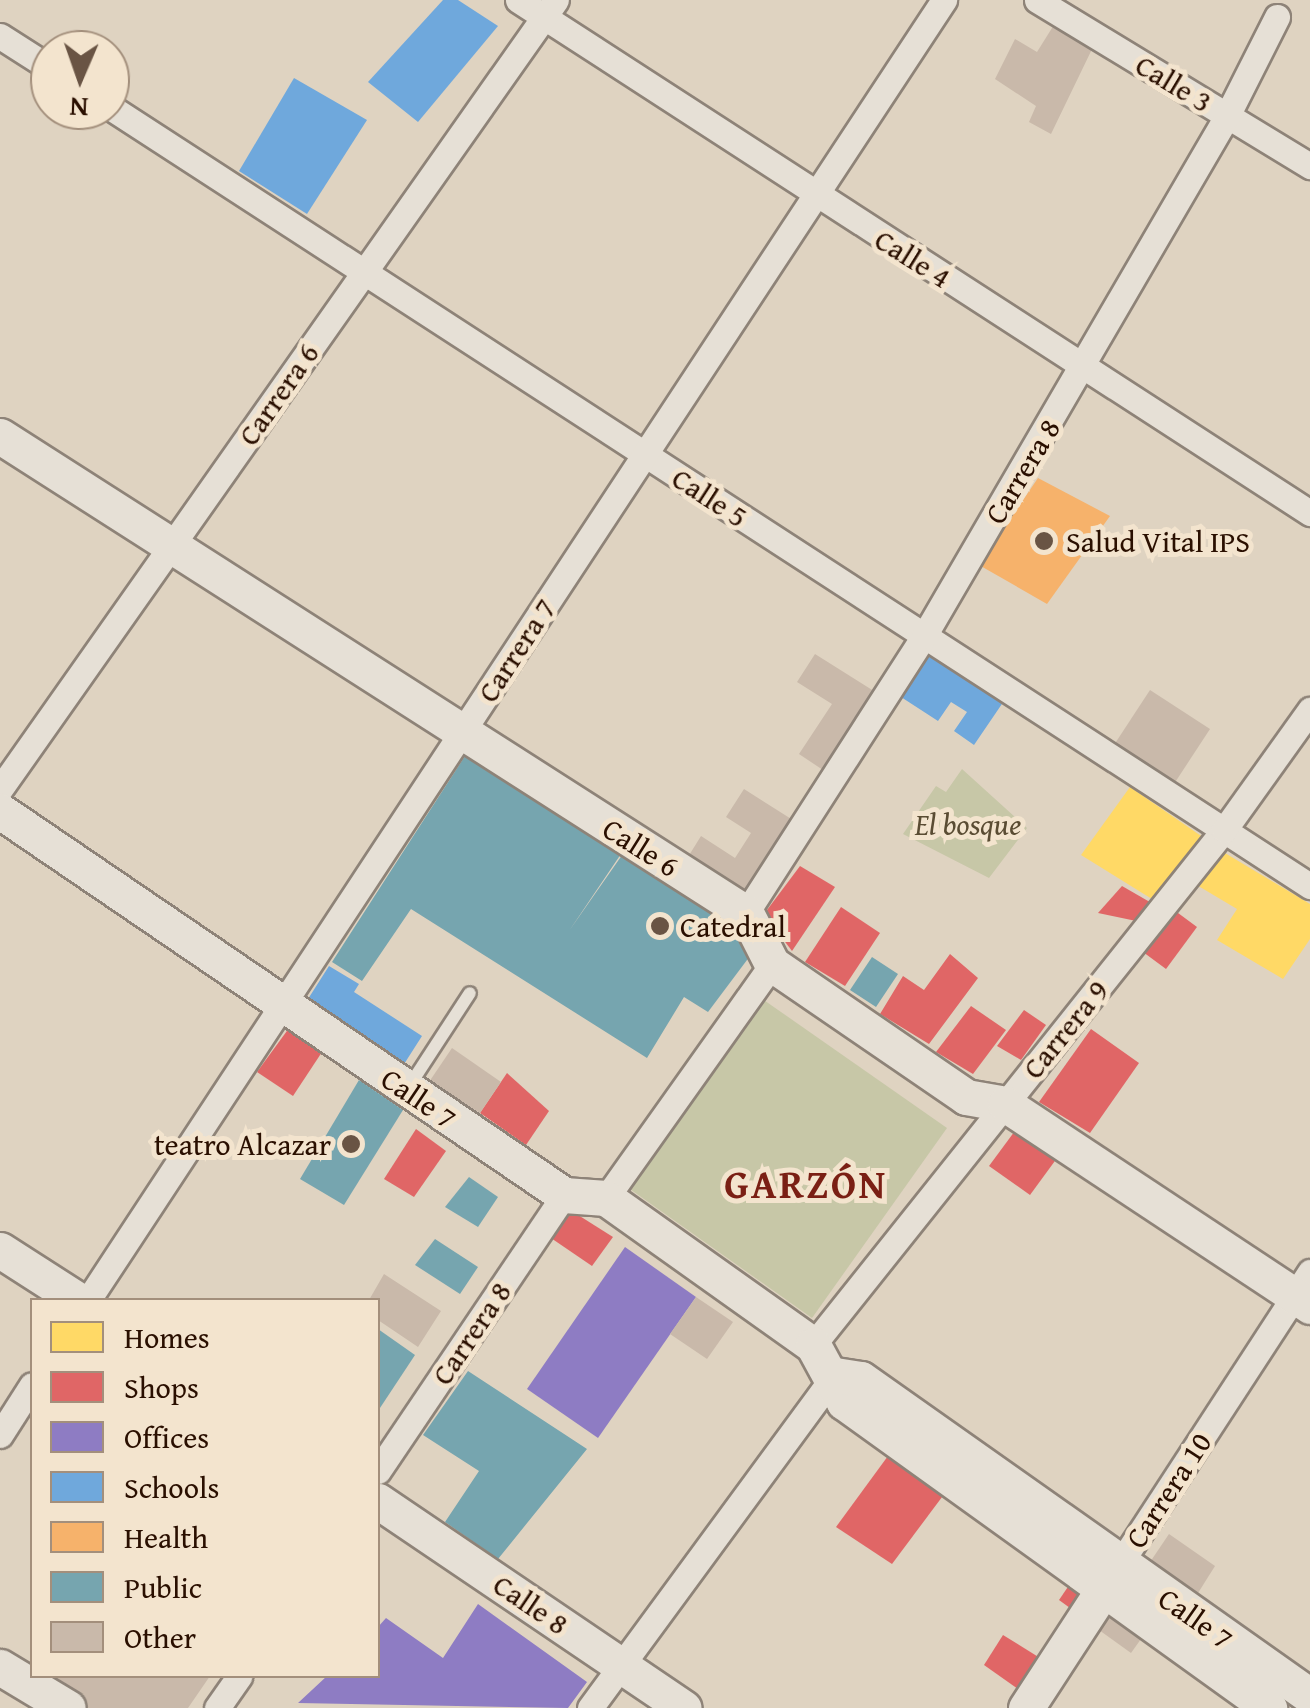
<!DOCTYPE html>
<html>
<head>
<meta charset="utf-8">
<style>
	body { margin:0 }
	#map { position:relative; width:1310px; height:1708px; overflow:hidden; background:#dfd3c1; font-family:"Gentium Book Plus",serif }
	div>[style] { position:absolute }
	.green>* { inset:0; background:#c7c7a7 }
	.homes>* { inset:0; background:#ffd966 }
	.shops>* { inset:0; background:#e06666 }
	.offices>* { inset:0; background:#8e7cc3 }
	.schools>* { inset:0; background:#6fa8dc }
	.health>* { inset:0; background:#f6b26b }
	.public>* { inset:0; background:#76a5af }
	.building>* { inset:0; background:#c9b9aa }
	.roads { filter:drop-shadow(2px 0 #8e8378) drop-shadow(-2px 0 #8e8378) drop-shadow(0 2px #8e8378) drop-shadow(0 -2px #8e8378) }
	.lane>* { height:12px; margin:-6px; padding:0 6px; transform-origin:6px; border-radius:6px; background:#e6e0d6 }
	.street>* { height:25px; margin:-12.5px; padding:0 12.5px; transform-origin:12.5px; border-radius:12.5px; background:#e6e0d6 }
	.secondary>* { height:35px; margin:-17.5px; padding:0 17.5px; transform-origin:17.5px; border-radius:17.5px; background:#e6e0d6 }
	.dots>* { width:28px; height:28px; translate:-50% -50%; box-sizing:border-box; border:5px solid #f3e4ce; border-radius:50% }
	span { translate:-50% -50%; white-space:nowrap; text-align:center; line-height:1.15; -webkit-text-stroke:10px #f3e4ce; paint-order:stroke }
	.street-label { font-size:30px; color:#2a0f00 }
	.poi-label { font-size:30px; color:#2a0f00 }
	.left { translate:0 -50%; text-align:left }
	.right { translate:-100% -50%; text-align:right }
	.park-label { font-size:30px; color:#5a4c33; font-style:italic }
	.district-label { font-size:40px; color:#7a1f14; font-weight:700; letter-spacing:2.5px }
	.legend { position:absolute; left:30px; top:1298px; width:350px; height:380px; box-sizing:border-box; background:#f3e4ce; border:2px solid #a38f7c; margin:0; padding:12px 18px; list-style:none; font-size:30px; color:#2a0f00 }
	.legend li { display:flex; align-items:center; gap:20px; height:50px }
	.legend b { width:50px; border:2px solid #a38f7c }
	.north { position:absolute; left:30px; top:30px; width:100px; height:100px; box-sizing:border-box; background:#f3e4ce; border:2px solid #a38f7c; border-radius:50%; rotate:182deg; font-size:28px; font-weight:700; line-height:40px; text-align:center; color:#2a0f00 }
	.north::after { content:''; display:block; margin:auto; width:35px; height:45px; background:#695444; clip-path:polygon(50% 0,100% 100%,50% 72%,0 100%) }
</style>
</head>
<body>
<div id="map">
	<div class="green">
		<div style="clip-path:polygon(962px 769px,1027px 828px,989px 878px,903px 834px,936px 786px,946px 792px)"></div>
		<div style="clip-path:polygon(761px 998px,947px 1128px,812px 1318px,627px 1187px)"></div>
	</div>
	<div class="homes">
		<div style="clip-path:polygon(1130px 787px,1207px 840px,1160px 904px,1081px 855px)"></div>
		<div style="clip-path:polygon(1220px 850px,1310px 904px,1310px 939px,1283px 979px,1217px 940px,1237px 909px,1195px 884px)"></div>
	</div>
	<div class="shops">
		<div style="clip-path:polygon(800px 866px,835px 887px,792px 951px,764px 914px)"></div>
		<div style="clip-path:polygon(1122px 886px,1155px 905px,1141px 922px,1098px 913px)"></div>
		<div style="clip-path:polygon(841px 907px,880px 933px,845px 986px,805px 962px)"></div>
		<div style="clip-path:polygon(1174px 910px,1197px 927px,1166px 969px,1143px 952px)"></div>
		<div style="clip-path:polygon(950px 954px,978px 978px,929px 1044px,880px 1014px,903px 976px,924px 990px)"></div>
		<div style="clip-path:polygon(971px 1006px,1006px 1030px,973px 1074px,936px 1052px)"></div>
		<div style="clip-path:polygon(1024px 1010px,1046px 1025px,1021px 1060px,997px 1046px)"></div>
		<div style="clip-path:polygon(292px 1024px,326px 1046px,293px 1096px,257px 1072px)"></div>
		<div style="clip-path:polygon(1091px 1029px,1139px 1063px,1090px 1133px,1039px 1102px)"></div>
		<div style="clip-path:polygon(507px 1073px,549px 1111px,526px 1145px,480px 1113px)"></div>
		<div style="clip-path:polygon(1020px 1124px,1060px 1154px,1030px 1195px,989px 1166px)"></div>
		<div style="clip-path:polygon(416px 1129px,446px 1151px,414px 1197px,384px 1179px)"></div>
		<div style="clip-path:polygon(567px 1208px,613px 1237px,592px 1266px,548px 1236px)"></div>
		<div style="clip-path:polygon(896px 1445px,951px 1485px,892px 1564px,836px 1527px)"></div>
		<div style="clip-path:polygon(1074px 1578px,1096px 1594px,1081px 1616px,1059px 1600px)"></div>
		<div style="clip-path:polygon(1003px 1635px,1040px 1658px,1018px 1689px,984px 1665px)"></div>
	</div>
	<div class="offices">
		<div style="clip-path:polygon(625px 1247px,696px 1297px,598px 1438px,527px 1389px)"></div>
		<div style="clip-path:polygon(478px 1604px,587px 1682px,568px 1708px,298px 1703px,327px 1676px,378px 1676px,378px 1627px,386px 1618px,443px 1658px)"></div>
	</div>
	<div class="schools">
		<div style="clip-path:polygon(443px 0,458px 0,498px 26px,418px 122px,368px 82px)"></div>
		<div style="clip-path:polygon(294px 78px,367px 120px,307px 214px,239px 171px)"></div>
		<div style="clip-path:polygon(933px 649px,1006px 698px,974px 745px,954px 731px,967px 712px,951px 702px,938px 721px,901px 697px)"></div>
		<div style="clip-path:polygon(329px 966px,359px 984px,354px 992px,422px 1036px,399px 1072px,301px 1010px)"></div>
	</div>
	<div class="health">
		<div style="clip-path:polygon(1038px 478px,1110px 516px,1047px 604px,979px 565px)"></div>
	</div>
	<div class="public">
		<div style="clip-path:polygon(465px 756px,625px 848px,569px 931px,627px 848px,741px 919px,753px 952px,708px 1012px,684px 997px,647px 1058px,411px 909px,362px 981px,332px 962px)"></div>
		<div style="clip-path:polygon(872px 957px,898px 974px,876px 1007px,850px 990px)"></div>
		<div style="clip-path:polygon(359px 1080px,403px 1110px,344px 1205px,300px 1179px)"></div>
		<div style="clip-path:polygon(469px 1177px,498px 1197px,478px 1227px,445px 1207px)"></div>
		<div style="clip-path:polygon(435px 1239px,478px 1267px,460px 1294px,415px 1265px)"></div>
		<div style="clip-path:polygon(378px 1329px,415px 1355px,378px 1411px)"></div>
		<div style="clip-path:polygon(468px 1371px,587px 1449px,498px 1559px,445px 1522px,479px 1471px,423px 1435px)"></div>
	</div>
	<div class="building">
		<div style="clip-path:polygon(1057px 20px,1094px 45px,1051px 134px,1029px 122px,1036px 106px,995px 79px,1015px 39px,1037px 52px)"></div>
		<div style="clip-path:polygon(815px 654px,877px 693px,826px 772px,799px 754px,832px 704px,797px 682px)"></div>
		<div style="clip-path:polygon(1150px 690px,1210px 729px,1172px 787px,1112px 748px)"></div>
		<div style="clip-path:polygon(744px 789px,796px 822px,744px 904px,683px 865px,701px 836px,735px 858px,751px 833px,726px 817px)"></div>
		<div style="clip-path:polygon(452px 1048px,501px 1082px,480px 1113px,429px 1082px)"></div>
		<div style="clip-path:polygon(384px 1274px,441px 1311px,418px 1347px,378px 1320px,378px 1300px,369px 1300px)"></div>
		<div style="clip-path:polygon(696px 1297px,733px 1322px,707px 1359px,670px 1334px)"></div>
		<div style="clip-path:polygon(1169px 1534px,1215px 1566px,1193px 1601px,1144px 1571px)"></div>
		<div style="clip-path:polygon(1114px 1609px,1146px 1632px,1131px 1653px,1099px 1630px)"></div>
		<div style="clip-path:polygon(33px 1676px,210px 1676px,188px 1708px,86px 1708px)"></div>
	</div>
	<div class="roads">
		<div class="lane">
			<div style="left:408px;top:1088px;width:113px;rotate:-56.9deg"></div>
		</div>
		<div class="street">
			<div style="left:518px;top:0;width:944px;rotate:32.93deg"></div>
			<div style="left:1037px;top:0;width:320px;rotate:31.3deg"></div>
			<div style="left:0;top:36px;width:59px;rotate:32.6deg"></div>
			<div style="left:110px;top:107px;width:1431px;rotate:32.99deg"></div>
			<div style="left:0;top:789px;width:965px;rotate:-54.83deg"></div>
			<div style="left:746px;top:913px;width:329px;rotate:-57.3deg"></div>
			<div style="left:924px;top:636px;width:602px;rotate:-59.77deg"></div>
			<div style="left:1227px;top:116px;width:111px;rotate:-63.2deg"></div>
			<div style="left:606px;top:1198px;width:287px;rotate:-54.6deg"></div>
			<div style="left:88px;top:1300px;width:1557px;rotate:-56.64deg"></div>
			<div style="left:813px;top:1345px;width:659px;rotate:-51.41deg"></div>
			<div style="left:1224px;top:830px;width:148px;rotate:-54.4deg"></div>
			<div style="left:0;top:1435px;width:59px;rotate:-57.4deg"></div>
			<div style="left:378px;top:1471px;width:333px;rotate:-56deg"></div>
			<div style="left:1119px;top:1565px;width:350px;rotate:-56.9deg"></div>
			<div style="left:217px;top:1708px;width:39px;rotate:-55deg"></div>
			<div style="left:590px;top:1708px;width:413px;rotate:-53.7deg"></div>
		</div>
		<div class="secondary">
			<div style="left:0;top:436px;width:885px;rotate:32.6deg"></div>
			<div style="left:746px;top:913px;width:57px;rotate:63deg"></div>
			<div style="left:772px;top:964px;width:235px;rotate:34.4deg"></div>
			<div style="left:966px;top:1097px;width:40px;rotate:10deg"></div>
			<div style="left:1005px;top:1104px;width:366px;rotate:33.5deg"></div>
			<div style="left:0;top:811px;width:682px;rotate:34.25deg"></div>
			<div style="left:564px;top:1195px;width:42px;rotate:4.1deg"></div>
			<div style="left:606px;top:1198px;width:254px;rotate:35.4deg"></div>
			<div style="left:813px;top:1345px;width:65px;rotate:61.5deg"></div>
			<div style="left:844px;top:1402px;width:524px;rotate:35.75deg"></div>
			<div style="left:0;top:1250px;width:93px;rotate:32.7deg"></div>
			<div style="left:835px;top:1375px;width:26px;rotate:9deg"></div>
			<div style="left:861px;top:1379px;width:550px;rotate:35.22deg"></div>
			<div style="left:378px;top:1501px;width:369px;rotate:34.1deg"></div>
			<div style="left:0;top:1667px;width:79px;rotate:31.1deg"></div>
			<div style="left:1026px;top:1708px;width:165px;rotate:-56.9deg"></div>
		</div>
	</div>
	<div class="dots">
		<div style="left:1044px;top:541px;background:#695444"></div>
		<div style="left:660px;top:926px;background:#695444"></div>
		<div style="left:351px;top:1144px;background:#695444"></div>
	</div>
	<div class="street-label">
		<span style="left:1174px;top:83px;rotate:31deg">Calle 3</span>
		<span style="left:913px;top:258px;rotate:32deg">Calle 4</span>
		<span style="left:278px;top:394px;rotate:-55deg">Carrera 6</span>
		<span style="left:1022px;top:471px;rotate:-59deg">Carrera 8</span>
		<span style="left:710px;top:497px;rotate:33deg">Calle 5</span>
		<span style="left:516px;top:650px;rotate:-57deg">Carrera 7</span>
		<span style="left:641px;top:847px;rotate:32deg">Calle 6</span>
		<span style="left:1065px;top:1029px;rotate:-51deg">Carrera 9</span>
		<span style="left:419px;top:1098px;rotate:34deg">Calle 7</span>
		<span style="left:471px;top:1333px;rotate:-56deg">Carrera 8</span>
		<span style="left:1168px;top:1490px;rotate:-57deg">Carrera 10</span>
		<span style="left:531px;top:1604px;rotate:34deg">Calle 8</span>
		<span style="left:1196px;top:1618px;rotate:35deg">Calle 7</span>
	</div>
	<div class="poi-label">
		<span class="left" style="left:1066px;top:541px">Salud Vital IPS</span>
		<span class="left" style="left:680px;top:926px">Catedral</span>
		<span class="right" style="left:331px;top:1144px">teatro Alcazar</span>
	</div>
	<div class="park-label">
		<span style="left:968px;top:824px">El bosque</span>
	</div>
	<div class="district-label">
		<span style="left:806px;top:1184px">GARZÓN</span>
	</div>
	<ul class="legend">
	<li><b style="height:28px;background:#ffd966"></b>Homes</li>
	<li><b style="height:28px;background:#e06666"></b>Shops</li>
	<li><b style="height:28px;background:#8e7cc3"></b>Offices</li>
	<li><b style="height:28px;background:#6fa8dc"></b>Schools</li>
	<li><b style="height:28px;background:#f6b26b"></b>Health</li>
	<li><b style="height:28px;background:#76a5af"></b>Public</li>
	<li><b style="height:28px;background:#c9b9aa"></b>Other</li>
	</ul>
	<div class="north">N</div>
</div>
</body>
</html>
